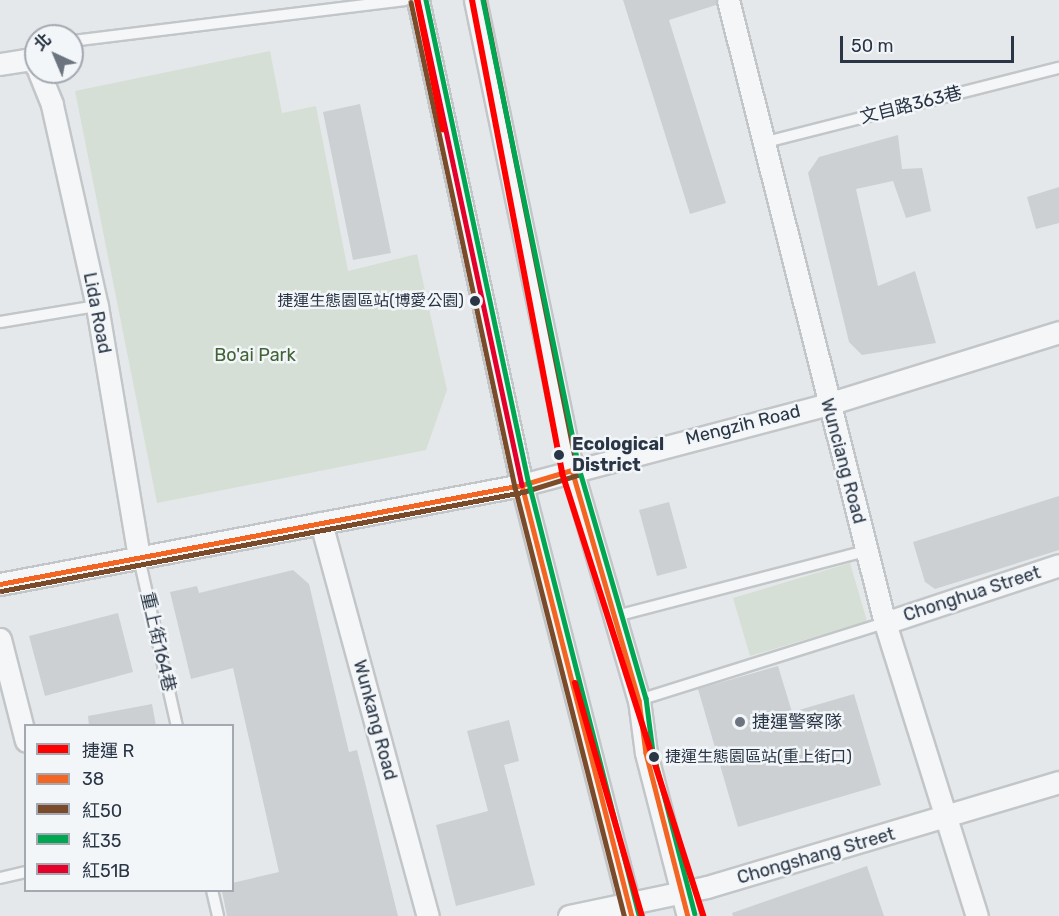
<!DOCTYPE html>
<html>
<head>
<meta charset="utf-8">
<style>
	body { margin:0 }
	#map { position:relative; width:1059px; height:916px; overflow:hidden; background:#e5e8ea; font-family:Rubik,"Noto Sans TC",sans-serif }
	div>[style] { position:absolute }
	.green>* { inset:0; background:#d6dfd5 }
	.building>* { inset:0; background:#cdd0d3 }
	.roads { filter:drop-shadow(2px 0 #c3c6c8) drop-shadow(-2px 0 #c3c6c8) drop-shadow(0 2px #c3c6c8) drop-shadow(0 -2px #c3c6c8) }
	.lane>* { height:10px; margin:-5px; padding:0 5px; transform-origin:5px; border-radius:5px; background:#f5f6f7 }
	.street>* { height:21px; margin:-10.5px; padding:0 10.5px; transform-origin:10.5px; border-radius:10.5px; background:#f5f6f7 }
	.bus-1>* { height:4.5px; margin:-2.25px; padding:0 2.25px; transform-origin:2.25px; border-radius:2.25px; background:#f26522 }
	.bus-2>* { height:4.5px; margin:-2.25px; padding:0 2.25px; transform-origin:2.25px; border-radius:2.25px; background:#7a4b2a }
	.bus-3>* { height:4.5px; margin:-2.25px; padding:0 2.25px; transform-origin:2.25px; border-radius:2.25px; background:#00a651 }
	.bus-4>* { height:4.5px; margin:-2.25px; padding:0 2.25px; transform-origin:2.25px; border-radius:2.25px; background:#e4002b }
	.metro-1>* { height:6px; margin:-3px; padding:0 3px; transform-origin:3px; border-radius:3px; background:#f00 }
	.dots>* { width:16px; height:16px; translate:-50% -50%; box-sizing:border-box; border:3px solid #f3f6f9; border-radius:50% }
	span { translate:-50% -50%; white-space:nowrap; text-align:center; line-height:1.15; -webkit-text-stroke:5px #f3f6f9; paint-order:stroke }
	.bus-label { font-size:16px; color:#2a3646 }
	.right { translate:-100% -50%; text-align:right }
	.left { translate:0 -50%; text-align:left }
	.street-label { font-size:18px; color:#2a3646 }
	.park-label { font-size:18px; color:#426336 }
	.stop-label { font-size:18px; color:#2a3646; font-weight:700 }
	.poi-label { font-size:18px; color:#2a3646 }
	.legend { position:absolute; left:24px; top:724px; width:210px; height:168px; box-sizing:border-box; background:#f3f6f9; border:2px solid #a3a9b1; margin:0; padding:8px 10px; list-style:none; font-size:18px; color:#2a3646 }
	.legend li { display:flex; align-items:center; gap:12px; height:30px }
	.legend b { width:30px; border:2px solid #a3a9b1 }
	.north { position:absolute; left:24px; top:24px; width:60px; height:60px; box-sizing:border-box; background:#f3f6f9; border:2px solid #a3a9b1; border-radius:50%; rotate:316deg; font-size:16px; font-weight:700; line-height:24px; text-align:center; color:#2a3646 }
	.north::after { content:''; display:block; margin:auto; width:21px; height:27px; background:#6b747f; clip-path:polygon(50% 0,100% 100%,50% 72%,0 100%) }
	.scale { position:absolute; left:840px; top:36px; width:174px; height:27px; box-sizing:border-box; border:3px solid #2a3646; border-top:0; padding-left:8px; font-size:18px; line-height:21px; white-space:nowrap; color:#2a3646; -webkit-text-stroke:4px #f3f6f9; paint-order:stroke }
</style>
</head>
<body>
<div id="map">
	<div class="green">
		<div style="clip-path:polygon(270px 51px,282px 113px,316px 106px,348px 271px,417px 254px,447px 390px,426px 450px,157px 503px,75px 91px)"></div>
		<div style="clip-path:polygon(850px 563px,867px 621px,750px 656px,733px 598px)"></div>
	</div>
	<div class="building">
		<div style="clip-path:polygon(623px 0,716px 0,716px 5px,669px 20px,726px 203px,690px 214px)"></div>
		<div style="clip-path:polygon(360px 104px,391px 253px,353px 260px,323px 112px)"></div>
		<div style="clip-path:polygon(898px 135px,902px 169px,922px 168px,931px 211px,906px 218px,893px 181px,856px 189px,878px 286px,915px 271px,936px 343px,862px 355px,849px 342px,808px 173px,819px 157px)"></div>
		<div style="clip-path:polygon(1059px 187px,1059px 223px,1036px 229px,1027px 197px)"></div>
		<div style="clip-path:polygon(1059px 496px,1059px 550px,935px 589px,925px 582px,913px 542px)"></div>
		<div style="clip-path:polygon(669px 502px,687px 568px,657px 576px,639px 510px)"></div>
		<div style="clip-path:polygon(293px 570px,309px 584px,349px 752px,357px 750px,398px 916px,227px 916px,222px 891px,232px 891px,232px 883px,279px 872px,233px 668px,191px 679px,170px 592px,197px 586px,199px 593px)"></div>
		<div style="clip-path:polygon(118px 613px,133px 672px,45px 696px,29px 636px)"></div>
		<div style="clip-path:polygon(778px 666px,792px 712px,854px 694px,881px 785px,738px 827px,698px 689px)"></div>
		<div style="clip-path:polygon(152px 704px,156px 726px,89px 726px,88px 716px)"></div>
		<div style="clip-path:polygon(509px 720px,519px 761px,504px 765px,535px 885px,456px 906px,436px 825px,488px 811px,467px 731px)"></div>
		<div style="clip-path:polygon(867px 866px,884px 916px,733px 916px,732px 913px)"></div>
	</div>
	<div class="roads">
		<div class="lane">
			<div style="left:72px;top:41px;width:335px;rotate:-7deg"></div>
			<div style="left:762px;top:143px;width:306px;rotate:-14.2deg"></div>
			<div style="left:0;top:322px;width:98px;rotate:-9.4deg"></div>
			<div style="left:139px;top:558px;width:172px;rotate:77.3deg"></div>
			<div style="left:616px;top:616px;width:258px;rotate:-14.6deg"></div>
			<div style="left:639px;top:700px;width:258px;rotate:-17.4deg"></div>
			<div style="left:0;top:878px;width:27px;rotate:-13deg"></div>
			<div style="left:212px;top:890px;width:27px;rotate:77deg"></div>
		</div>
		<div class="street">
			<div style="left:418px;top:0;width:496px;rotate:77.9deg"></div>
			<div style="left:522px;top:485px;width:445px;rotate:75.7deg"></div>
			<div style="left:475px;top:0;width:480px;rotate:78.3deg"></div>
			<div style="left:572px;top:470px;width:240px;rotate:73.8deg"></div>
			<div style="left:639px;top:700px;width:53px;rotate:82.5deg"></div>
			<div style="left:646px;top:753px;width:168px;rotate:75.6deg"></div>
			<div style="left:728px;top:0;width:642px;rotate:75.86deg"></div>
			<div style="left:885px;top:623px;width:307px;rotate:72.6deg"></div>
			<div style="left:0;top:64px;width:33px;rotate:-9deg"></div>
			<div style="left:33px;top:59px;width:8px;rotate:67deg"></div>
			<div style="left:39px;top:72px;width:35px;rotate:68deg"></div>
			<div style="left:52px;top:105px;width:206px;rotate:77.4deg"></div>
			<div style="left:97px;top:306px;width:255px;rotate:80.5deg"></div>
			<div style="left:321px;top:523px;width:407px;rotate:74.8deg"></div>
			<div style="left:0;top:584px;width:531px;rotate:-10.74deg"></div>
			<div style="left:522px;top:485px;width:317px;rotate:-14.8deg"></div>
			<div style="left:828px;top:404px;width:242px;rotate:-17.3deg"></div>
			<div style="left:885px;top:623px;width:183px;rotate:-18.4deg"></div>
			<div style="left:0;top:639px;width:105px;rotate:75.7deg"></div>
			<div style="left:569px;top:916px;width:141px;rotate:-11.9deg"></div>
			<div style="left:707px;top:887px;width:367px;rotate:-16.6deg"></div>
		</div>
	</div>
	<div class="bus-1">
		<div style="left:522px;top:485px;width:445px;rotate:75.7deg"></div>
		<div style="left:0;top:584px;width:531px;rotate:-10.74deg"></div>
		<div style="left:522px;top:485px;width:52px;rotate:-16.7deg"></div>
		<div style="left:572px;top:470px;width:240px;rotate:73.8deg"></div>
		<div style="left:639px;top:700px;width:53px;rotate:82.5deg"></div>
		<div style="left:646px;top:753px;width:168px;rotate:75.6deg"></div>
	</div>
	<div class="bus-2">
		<div style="left:411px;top:2px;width:496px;rotate:77.9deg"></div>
		<div style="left:515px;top:487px;width:443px;rotate:75.7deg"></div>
		<div style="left:1px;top:591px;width:531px;rotate:-10.74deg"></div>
		<div style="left:523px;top:492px;width:58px;rotate:-17.2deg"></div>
		<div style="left:578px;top:475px;width:484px;rotate:-101.3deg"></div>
	</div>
	<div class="bus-3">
		<div style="left:426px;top:0;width:494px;rotate:78deg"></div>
		<div style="left:529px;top:483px;width:445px;rotate:75.7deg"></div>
		<div style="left:483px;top:0;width:478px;rotate:78.4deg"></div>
		<div style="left:579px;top:468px;width:240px;rotate:73.8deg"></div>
		<div style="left:646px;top:698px;width:54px;rotate:82.6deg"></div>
		<div style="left:653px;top:752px;width:167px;rotate:75.5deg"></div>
	</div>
	<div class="bus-4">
		<div style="left:418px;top:0;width:496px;rotate:77.9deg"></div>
	</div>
	<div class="metro-1">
		<div style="left:417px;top:0;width:132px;rotate:78.6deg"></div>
		<div style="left:472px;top:0;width:481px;rotate:79.2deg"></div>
		<div style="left:562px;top:473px;width:465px;rotate:72.3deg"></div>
		<div style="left:575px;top:683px;width:242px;rotate:74deg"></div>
	</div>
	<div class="dots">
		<div style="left:475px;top:301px;background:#2a3646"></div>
		<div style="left:559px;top:455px;background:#2a3646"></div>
		<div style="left:740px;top:722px;background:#6b747f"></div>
		<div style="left:654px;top:757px;background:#2a3646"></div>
	</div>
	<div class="bus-label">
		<span class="right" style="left:464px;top:301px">捷運生態園區站(博愛公園)</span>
		<span class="left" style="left:665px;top:757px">捷運生態園區站(重上街口)</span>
	</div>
	<div class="street-label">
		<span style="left:911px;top:105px;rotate:-14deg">文自路363巷</span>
		<span style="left:97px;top:313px;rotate:79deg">Lida Road</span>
		<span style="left:743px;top:425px;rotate:-14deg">Mengzih Road</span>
		<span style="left:843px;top:461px;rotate:75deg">Wunciang Road</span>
		<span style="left:972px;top:594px;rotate:-18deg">Chonghua Street</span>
		<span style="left:158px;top:642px;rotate:77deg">重上街164巷</span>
		<span style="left:375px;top:720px;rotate:75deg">Wunkang Road</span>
		<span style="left:816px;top:856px;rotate:-16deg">Chongshang Street</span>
	</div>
	<div class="park-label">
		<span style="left:255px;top:355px">Bo'ai Park</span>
	</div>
	<div class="stop-label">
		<span class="left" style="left:572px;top:455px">Ecological<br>District</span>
	</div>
	<div class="poi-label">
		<span class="left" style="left:752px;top:722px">捷運警察隊</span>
	</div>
	<ul class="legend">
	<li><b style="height:8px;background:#f00"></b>捷運 R</li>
	<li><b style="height:8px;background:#f26522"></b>38</li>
	<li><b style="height:8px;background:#7a4b2a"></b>紅50</li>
	<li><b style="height:8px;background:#00a651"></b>紅35</li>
	<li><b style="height:8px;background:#e4002b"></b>紅51B</li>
	</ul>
	<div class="north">北</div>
	<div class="scale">50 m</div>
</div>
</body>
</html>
